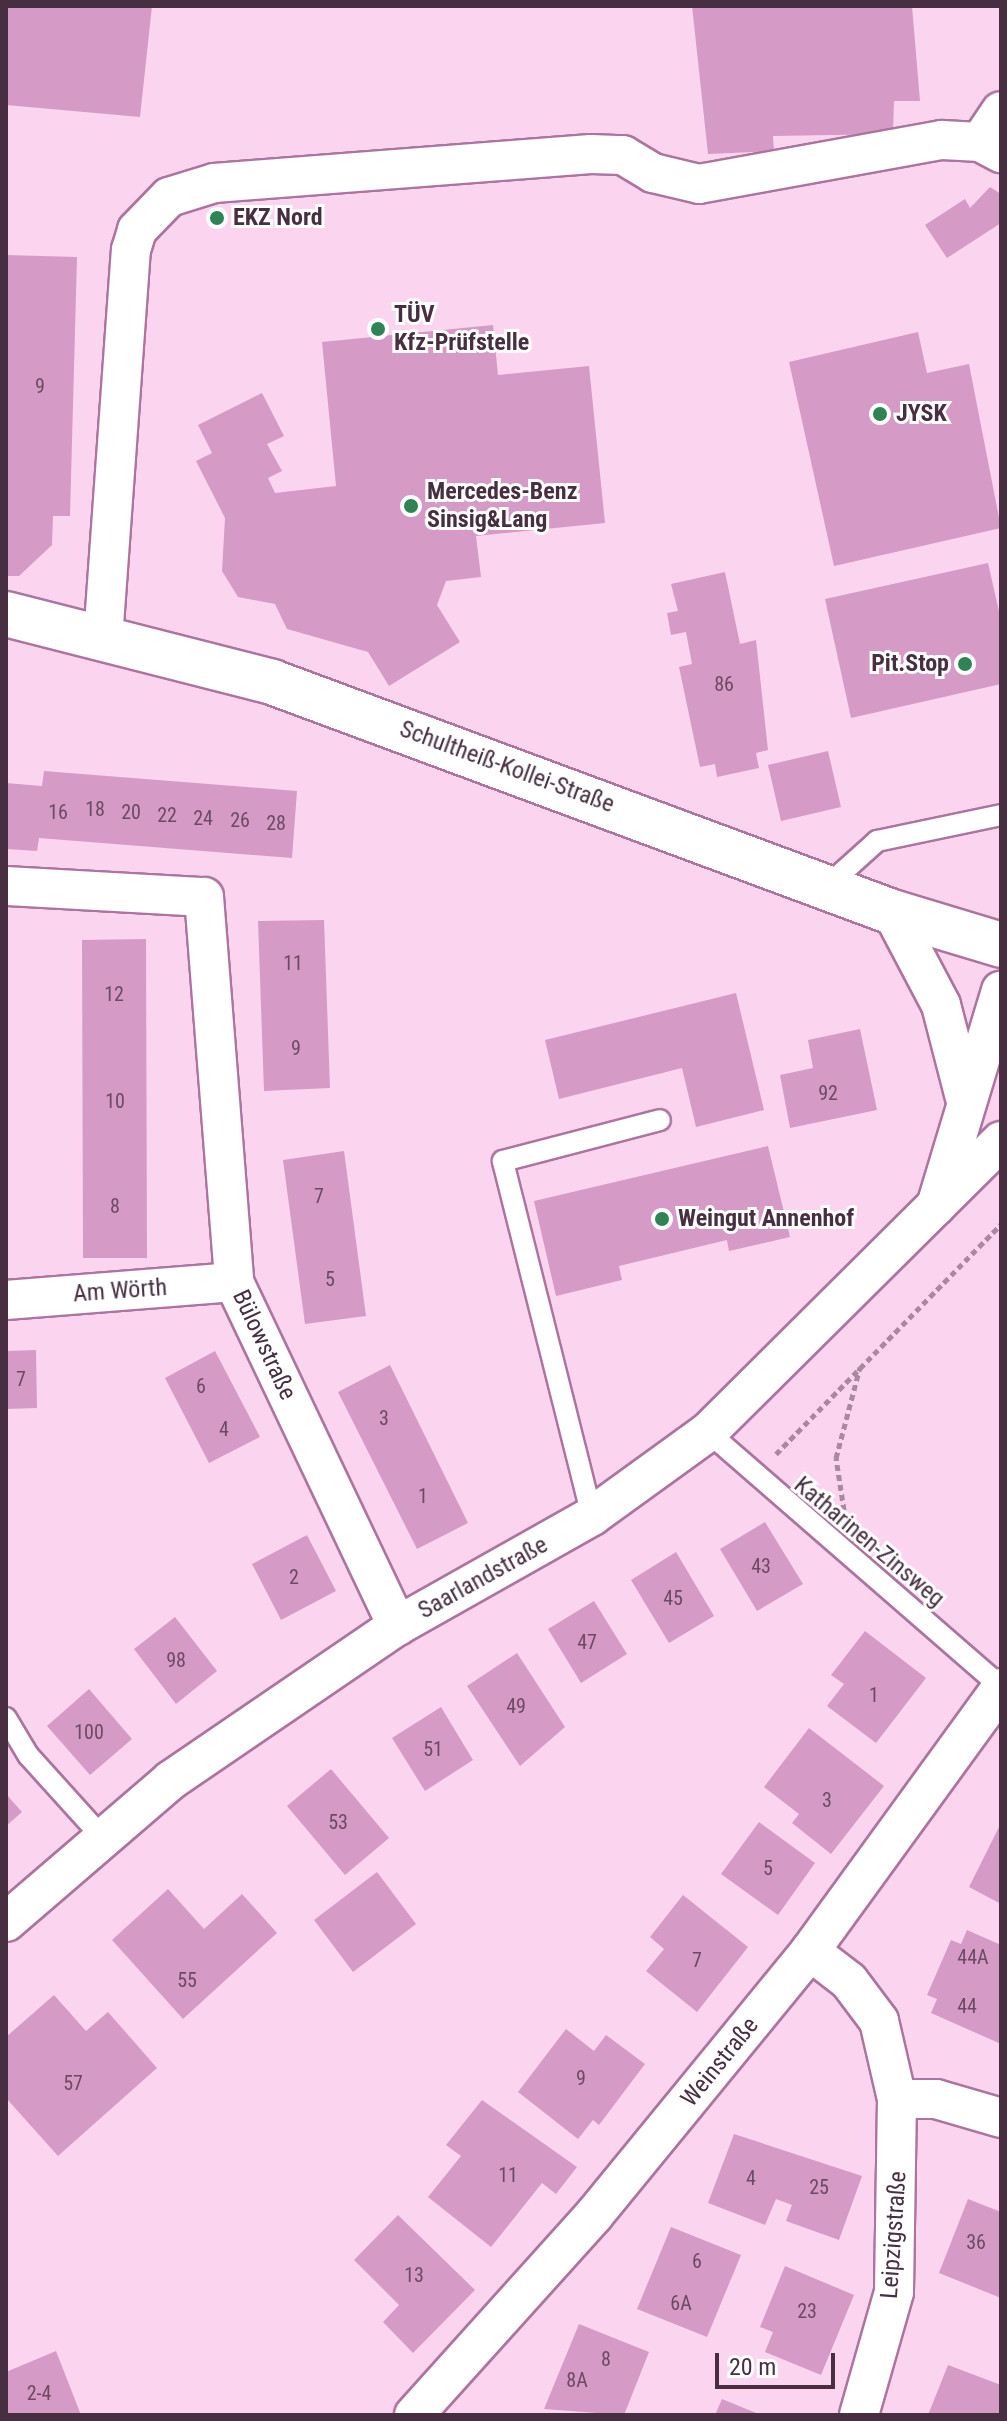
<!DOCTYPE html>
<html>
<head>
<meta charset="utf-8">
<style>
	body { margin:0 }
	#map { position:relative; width:1007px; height:2421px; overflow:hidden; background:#fbd5f0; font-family:"Roboto Condensed",sans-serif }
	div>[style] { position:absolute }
	.building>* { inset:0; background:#d69ac7 }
	.path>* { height:5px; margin-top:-2.5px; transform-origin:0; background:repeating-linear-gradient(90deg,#a989a0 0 6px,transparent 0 10px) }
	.roads { filter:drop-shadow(2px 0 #ac749e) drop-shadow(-2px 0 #ac749e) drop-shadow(0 2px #ac749e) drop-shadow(0 -2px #ac749e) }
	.lane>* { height:20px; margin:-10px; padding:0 10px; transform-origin:10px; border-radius:10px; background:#fff }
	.street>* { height:38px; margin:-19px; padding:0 19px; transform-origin:19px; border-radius:19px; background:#fff }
	.secondary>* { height:44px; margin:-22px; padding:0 22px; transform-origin:22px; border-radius:22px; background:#fff }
	.dots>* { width:22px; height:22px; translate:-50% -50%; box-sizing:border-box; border:4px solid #fff; border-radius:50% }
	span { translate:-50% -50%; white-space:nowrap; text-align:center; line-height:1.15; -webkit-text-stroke:6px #fff; paint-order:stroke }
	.number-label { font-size:20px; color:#6b4a62 }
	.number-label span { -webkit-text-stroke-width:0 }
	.poi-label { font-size:24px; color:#472f41; font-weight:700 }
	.left { translate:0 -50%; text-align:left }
	.right { translate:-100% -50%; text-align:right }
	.street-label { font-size:24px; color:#472f41 }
	.frame { position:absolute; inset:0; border:8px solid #472f41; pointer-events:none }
	.scale { position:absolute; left:715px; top:2353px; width:120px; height:36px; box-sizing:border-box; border:4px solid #472f41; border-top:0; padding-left:10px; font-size:24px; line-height:28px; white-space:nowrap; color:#472f41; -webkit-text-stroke:6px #fff; paint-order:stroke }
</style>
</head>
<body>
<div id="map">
	<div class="building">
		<div style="clip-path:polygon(6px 6px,152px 6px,140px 117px,6px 105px)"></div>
		<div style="clip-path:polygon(692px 6px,912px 6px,920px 101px,894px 101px,893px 134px,773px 136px,774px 151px,708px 154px)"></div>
		<div style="clip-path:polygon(990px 187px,1001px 194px,1001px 223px,947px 258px,925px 225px,965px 199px,970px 208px)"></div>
		<div style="clip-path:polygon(6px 255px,77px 257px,70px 516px,53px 516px,52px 545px,19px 576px,6px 576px)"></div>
		<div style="clip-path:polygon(493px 325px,498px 375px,589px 366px,605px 523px,476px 536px,481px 577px,446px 581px,437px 605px,460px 642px,389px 686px,368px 652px,287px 629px,275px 604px,238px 597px,222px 571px,225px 518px,196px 461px,212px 453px,198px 425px,262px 393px,284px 436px,267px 444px,282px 471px,268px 478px,275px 493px,336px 486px,322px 342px)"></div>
		<div style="clip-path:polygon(918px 332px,927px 373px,969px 364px,1001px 528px,834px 566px,789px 362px)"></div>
		<div style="clip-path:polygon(988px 563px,1001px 620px,1001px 684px,851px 718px,825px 599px)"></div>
		<div style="clip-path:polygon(725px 572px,740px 644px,756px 640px,768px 750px,756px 753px,759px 768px,717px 777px,715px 764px,700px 767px,679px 667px,692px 664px,686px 632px,671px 635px,667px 613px,678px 611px,671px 584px)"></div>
		<div style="clip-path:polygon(828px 751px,841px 807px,781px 821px,768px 765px)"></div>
		<div style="clip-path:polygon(44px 771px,297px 791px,292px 858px,39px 838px,37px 851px,6px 849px,6px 783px,42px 786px)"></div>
		<div style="clip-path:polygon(324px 920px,330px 1088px,264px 1091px,258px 921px)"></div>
		<div style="clip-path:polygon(146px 939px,147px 1258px,83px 1258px,82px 940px)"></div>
		<div style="clip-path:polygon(736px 993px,764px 1110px,696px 1127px,682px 1068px,559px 1099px,545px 1040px)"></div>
		<div style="clip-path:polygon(860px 1029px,877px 1110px,790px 1128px,780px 1075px,813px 1068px,808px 1040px)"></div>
		<div style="clip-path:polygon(768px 1146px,790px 1237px,729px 1251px,727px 1240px,619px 1266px,622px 1280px,556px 1296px,534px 1201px)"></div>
		<div style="clip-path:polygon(344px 1151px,366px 1316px,305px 1324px,283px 1160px)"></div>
		<div style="clip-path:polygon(36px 1350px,37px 1408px,6px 1409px,6px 1351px)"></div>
		<div style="clip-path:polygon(215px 1351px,260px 1437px,209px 1463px,165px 1378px)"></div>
		<div style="clip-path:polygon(390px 1365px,468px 1523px,417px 1549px,338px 1392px)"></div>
		<div style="clip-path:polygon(765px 1522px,803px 1584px,757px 1611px,720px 1549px)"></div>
		<div style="clip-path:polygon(307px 1535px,336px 1591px,281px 1620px,252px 1564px)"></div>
		<div style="clip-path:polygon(676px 1552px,714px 1616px,669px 1643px,631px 1580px)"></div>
		<div style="clip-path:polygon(594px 1601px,627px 1654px,581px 1683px,548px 1629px)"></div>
		<div style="clip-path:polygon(175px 1617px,217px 1671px,176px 1704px,134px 1649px)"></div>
		<div style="clip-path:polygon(865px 1631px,926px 1678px,876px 1743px,827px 1706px,844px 1684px,831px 1675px)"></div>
		<div style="clip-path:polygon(517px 1653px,565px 1727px,520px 1766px,467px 1686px)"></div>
		<div style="clip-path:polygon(89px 1689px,132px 1739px,90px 1775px,47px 1726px)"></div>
		<div style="clip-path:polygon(441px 1707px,473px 1760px,425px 1791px,392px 1738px)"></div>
		<div style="clip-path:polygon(809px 1728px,884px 1786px,831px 1854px,792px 1823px,799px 1814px,764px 1787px)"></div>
		<div style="clip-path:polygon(331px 1769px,389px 1838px,345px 1875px,287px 1806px)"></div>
		<div style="clip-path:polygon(6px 1794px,22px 1812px,6px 1826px)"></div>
		<div style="clip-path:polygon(759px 1822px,815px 1863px,778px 1915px,721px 1874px)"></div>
		<div style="clip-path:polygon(1001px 1823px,1001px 1904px,969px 1887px)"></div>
		<div style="clip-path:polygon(377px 1872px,416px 1924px,353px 1972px,314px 1920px)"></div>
		<div style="clip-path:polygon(168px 1889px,204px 1929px,242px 1894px,277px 1933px,183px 2019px,112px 1940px)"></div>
		<div style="clip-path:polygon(683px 1895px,748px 1947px,697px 2012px,646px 1971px,664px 1949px,650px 1937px)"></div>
		<div style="clip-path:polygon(967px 1930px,1001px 1945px,1001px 2044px,931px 2013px,937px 1999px,927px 1995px,951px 1940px,961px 1944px)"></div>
		<div style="clip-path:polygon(54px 1995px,86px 2031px,108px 2012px,157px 2068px,58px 2156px,6px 2098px,6px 2037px)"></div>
		<div style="clip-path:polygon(566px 2029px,594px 2051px,606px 2035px,645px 2064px,599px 2125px,593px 2120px,578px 2139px,518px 2092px)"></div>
		<div style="clip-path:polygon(482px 2100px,577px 2167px,556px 2194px,542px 2183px,491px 2247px,428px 2197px,461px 2156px,446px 2145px)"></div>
		<div style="clip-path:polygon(734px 2134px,862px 2176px,839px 2240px,786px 2221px,792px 2205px,776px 2199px,765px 2225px,708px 2203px)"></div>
		<div style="clip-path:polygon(968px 2199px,1001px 2212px,1001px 2298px,939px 2273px)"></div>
		<div style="clip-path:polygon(398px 2215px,475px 2290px,413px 2353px,383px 2322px,399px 2305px,354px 2260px)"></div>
		<div style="clip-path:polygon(671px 2227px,741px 2255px,707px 2337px,637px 2309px)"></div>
		<div style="clip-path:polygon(785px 2266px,854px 2295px,821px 2375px,765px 2352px,773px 2332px,760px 2327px)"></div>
		<div style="clip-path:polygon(579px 2324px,649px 2352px,624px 2415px,544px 2409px)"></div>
		<div style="clip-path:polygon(56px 2351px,81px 2415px,6px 2415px,6px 2372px)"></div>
		<div style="clip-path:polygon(948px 2365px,1001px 2385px,1001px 2415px,928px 2415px)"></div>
		<div style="clip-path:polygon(722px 2399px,761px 2415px,715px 2415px)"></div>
	</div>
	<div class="path">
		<div style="left:776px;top:1454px;width:322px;rotate:-45.6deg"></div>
		<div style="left:844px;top:1510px;width:53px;rotate:-98.7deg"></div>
		<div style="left:836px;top:1458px;width:94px;rotate:-75.2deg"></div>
	</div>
	<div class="roads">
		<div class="lane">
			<div style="left:826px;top:887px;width:69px;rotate:-42deg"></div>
			<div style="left:877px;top:841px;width:127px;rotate:-11.8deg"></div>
			<div style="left:708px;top:1432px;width:388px;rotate:41deg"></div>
			<div style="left:592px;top:1516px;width:366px;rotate:-104.1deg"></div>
			<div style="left:503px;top:1161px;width:162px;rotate:-14.6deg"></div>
			<div style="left:6px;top:1718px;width:43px;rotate:59.3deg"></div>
			<div style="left:28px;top:1755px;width:112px;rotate:47.9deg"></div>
		</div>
		<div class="street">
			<div style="left:980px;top:142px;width:37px;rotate:-56deg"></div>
			<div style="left:103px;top:639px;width:390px;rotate:-85.9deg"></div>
			<div style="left:131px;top:250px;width:21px;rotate:-73deg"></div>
			<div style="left:137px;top:230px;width:46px;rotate:-45.9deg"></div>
			<div style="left:169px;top:197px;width:47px;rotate:-17.3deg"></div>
			<div style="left:214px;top:183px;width:378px;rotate:-4.4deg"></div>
			<div style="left:591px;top:154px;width:32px;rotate:2deg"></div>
			<div style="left:623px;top:155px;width:35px;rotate:31deg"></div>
			<div style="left:653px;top:173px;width:47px;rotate:13.4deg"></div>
			<div style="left:699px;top:184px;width:247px;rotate:-10.3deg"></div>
			<div style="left:942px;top:140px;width:38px;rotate:3deg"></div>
			<div style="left:980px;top:142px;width:24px;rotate:28deg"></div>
			<div style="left:6px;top:886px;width:198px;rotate:3.2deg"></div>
			<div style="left:204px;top:897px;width:386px;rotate:85.5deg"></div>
			<div style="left:234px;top:1282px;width:381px;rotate:64.6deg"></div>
			<div style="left:892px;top:912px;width:105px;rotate:62.2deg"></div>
			<div style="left:941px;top:1005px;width:96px;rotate:75.5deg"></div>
			<div style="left:936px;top:1206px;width:225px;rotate:-73.2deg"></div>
			<div style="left:6px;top:1300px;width:229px;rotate:-4.5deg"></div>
			<div style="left:6px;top:1922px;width:218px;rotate:-40.7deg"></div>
			<div style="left:171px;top:1780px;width:273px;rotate:-34.3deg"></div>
			<div style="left:397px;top:1626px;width:224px;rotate:-29.4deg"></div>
			<div style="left:592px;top:1516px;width:143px;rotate:-35.9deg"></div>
			<div style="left:708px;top:1432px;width:413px;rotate:-44.8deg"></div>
			<div style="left:810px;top:1951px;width:49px;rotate:37.6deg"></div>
			<div style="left:849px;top:1981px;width:50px;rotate:53.1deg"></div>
			<div style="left:879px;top:2021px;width:80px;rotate:77deg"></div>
			<div style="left:897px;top:2099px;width:193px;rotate:90.9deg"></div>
			<div style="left:894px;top:2292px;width:128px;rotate:105.9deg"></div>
			<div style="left:897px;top:2099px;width:39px"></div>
			<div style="left:936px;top:2099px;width:68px;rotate:16.3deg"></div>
			<div style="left:414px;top:2415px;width:269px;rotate:-48deg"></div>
			<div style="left:594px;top:2215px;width:341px;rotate:-50.7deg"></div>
			<div style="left:810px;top:1951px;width:325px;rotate:-54deg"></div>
		</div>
		<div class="secondary">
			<div style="left:6px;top:614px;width:275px;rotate:14.3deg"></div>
			<div style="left:272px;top:682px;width:661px;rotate:20.35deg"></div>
			<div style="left:892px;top:912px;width:114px;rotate:16.8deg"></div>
		</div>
	</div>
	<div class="dots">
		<div style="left:217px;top:218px;background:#308355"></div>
		<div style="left:378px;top:329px;background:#308355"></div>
		<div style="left:880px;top:414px;background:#308355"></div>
		<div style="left:411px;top:506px;background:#308355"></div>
		<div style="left:965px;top:664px;background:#308355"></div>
		<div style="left:662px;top:1219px;background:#308355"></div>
	</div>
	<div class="number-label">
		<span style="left:40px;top:386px">9</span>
		<span style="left:724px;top:684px">86</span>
		<span style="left:95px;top:809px">18</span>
		<span style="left:58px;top:812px">16</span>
		<span style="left:131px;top:812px">20</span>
		<span style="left:167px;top:815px">22</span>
		<span style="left:203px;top:818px">24</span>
		<span style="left:240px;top:820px">26</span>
		<span style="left:276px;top:823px">28</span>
		<span style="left:293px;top:963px">11</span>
		<span style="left:114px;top:994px">12</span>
		<span style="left:296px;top:1048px">9</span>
		<span style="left:828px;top:1093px">92</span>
		<span style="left:115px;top:1101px">10</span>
		<span style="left:319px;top:1196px">7</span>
		<span style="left:115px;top:1206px">8</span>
		<span style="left:330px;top:1279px">5</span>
		<span style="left:21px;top:1379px">7</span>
		<span style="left:201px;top:1386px">6</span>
		<span style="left:384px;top:1418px">3</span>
		<span style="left:224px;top:1429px">4</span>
		<span style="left:423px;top:1496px">1</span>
		<span style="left:761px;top:1566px">43</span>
		<span style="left:294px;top:1577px">2</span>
		<span style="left:673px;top:1598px">45</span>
		<span style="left:587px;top:1642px">47</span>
		<span style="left:176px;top:1660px">98</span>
		<span style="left:874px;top:1695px">1</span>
		<span style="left:516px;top:1706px">49</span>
		<span style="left:89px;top:1732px">100</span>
		<span style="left:433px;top:1749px">51</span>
		<span style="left:827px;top:1800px">3</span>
		<span style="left:338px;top:1822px">53</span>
		<span style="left:768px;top:1868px">5</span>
		<span style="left:973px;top:1957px">44A</span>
		<span style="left:697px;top:1960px">7</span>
		<span style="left:187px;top:1980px">55</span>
		<span style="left:967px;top:2006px">44</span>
		<span style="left:581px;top:2078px">9</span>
		<span style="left:73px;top:2083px">57</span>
		<span style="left:508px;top:2175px">11</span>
		<span style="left:751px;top:2178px">4</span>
		<span style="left:819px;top:2187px">25</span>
		<span style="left:976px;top:2242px">36</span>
		<span style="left:697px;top:2261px">6</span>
		<span style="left:414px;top:2275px">13</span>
		<span style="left:681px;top:2303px">6A</span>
		<span style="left:807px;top:2311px">23</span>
		<span style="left:606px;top:2359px">8</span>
		<span style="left:577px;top:2380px">8A</span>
		<span style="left:39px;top:2393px">2-4</span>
	</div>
	<div class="poi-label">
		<span class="left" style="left:233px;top:218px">EKZ Nord</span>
		<span class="left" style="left:394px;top:329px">TÜV<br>Kfz-Prüfstelle</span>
		<span class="left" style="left:896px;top:414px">JYSK</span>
		<span class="left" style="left:427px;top:506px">Mercedes-Benz<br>Sinsig&amp;Lang</span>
		<span class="right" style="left:949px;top:664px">Pit.Stop</span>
		<span class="left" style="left:678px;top:1219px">Weingut Annenhof</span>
	</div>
	<div class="street-label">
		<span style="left:507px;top:767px;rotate:20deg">Schultheiß-Kollei-Straße</span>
		<span style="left:120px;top:1291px;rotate:-4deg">Am Wörth</span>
		<span style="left:264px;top:1345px;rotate:65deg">Bülowstraße</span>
		<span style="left:869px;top:1542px;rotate:40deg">Katharinen-Zinsweg</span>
		<span style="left:483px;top:1578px;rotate:-29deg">Saarlandstraße</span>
		<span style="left:720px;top:2062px;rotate:-51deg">Weinstraße</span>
		<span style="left:894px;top:2235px;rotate:-86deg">Leipzigstraße</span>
	</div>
	<div class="frame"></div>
	<div class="scale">20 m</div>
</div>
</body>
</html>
